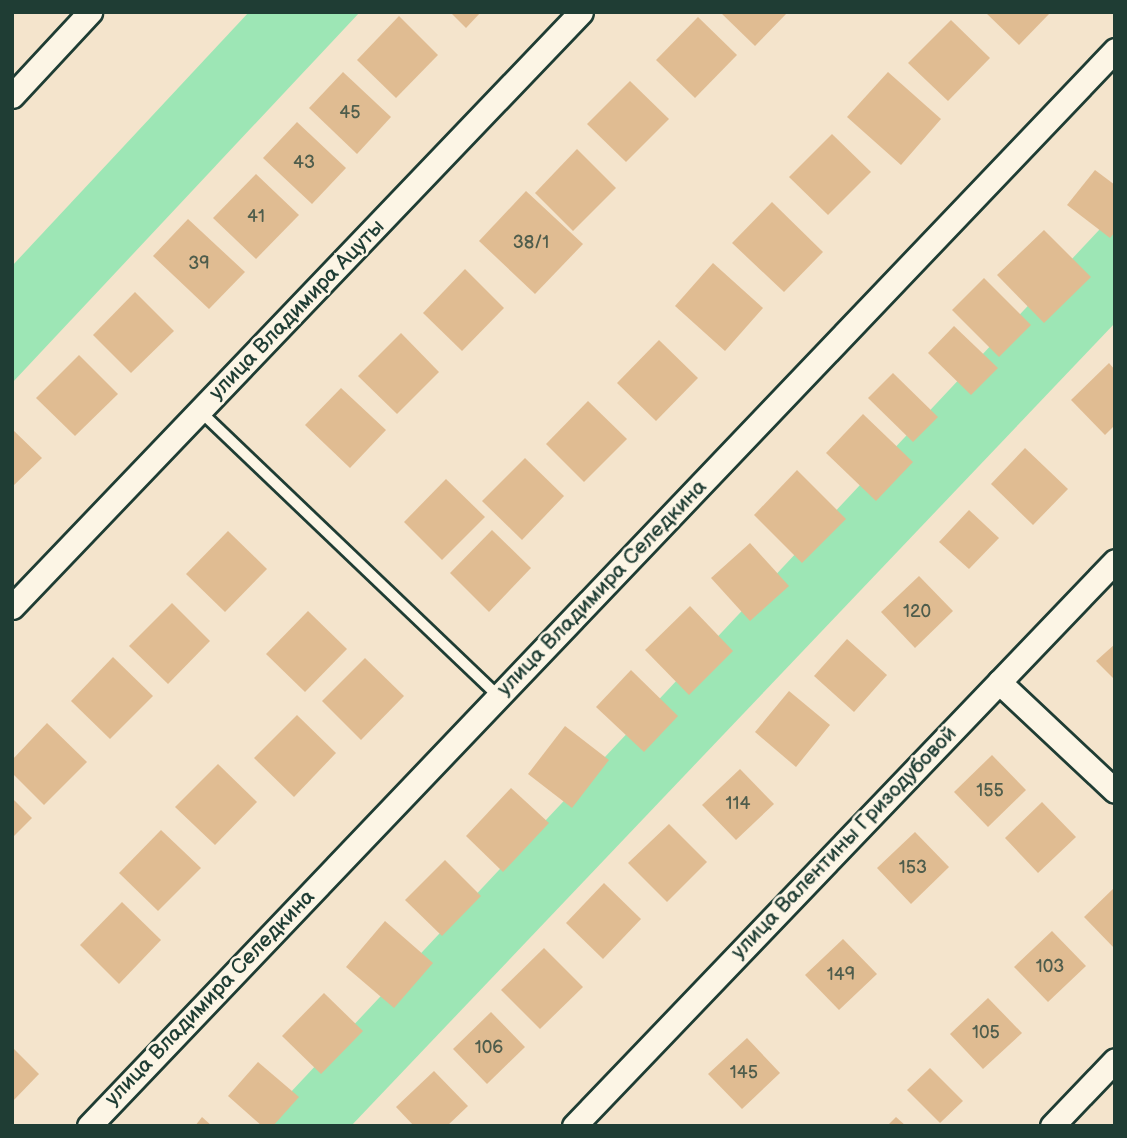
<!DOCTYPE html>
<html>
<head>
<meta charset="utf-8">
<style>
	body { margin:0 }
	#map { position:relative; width:1127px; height:1138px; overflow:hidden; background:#f4e4cc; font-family:"Balsamiq Sans",sans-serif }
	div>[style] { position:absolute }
	.green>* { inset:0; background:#9de6b5 }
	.building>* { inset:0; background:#e0bc92 }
	.roads { filter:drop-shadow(2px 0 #1f3d34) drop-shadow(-2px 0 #1f3d34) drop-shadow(0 2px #1f3d34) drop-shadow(0 -2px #1f3d34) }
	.lane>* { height:10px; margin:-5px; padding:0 5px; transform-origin:5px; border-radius:5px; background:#fcf5e5 }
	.street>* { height:23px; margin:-11.5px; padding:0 11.5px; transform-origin:11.5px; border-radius:11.5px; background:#fcf5e5 }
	span { translate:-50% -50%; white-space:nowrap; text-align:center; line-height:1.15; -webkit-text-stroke:5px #fcf5e5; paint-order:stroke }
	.number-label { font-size:18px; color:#4f5d4c }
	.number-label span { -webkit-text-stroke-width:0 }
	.street-label { font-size:21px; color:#1f3d34 }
	.frame { position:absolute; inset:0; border:14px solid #1f3d34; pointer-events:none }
</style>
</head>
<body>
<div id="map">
	<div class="green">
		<div style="clip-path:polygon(249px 12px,360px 12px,12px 383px,12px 266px)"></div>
		<div style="clip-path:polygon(1115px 213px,1115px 323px,351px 1126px,259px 1126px)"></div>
	</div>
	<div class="building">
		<div style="clip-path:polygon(450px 12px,481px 12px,466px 28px)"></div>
		<div style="clip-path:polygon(720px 12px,788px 12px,755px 46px)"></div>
		<div style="clip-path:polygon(985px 12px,1051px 12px,1019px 45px)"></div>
		<div style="clip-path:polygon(399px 16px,438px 55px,396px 98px,357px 60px)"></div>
		<div style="clip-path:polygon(698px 17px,737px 55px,695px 98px,656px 60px)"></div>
		<div style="clip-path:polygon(951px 20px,990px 58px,948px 101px,908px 63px)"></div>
		<div style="clip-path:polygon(343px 72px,391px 117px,357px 154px,309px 108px)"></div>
		<div style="clip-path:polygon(888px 72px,941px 119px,901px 165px,847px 117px)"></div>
		<div style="clip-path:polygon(630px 81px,669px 119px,626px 162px,587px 124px)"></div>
		<div style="clip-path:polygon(297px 122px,346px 168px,312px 204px,263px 158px)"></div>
		<div style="clip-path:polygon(832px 134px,871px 172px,828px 215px,789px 177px)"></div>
		<div style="clip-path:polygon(577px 149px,616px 188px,573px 231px,535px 193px)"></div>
		<div style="clip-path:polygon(1095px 170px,1115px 185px,1115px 232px,1110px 238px,1067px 205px)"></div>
		<div style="clip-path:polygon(256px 174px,299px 215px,256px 259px,213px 218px)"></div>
		<div style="clip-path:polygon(526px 191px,583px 244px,535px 294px,479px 241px)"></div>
		<div style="clip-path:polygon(772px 202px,823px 252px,784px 292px,732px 243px)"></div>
		<div style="clip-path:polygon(188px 219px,245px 272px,209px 309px,153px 256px)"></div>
		<div style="clip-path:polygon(1044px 230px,1091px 277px,1044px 323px,997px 275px)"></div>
		<div style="clip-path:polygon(713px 263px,763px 308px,725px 351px,675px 306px)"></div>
		<div style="clip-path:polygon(465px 269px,504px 308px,462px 351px,423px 313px)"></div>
		<div style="clip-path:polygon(984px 278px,1031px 325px,999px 357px,952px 310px)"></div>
		<div style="clip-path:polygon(135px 292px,174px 331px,131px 373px,93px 335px)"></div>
		<div style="clip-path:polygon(954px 326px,998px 368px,971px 395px,928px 353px)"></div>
		<div style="clip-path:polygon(401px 333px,439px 372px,397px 414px,358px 376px)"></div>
		<div style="clip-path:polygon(659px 340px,698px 378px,656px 421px,617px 383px)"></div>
		<div style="clip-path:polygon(79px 355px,118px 394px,75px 436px,36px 398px)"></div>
		<div style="clip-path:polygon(1109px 363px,1115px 370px,1115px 425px,1105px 435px,1071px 400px)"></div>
		<div style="clip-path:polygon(893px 373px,938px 417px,913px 442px,868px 398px)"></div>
		<div style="clip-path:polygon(341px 388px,386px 430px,350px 468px,305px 425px)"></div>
		<div style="clip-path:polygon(588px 401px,627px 439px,584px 482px,546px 444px)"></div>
		<div style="clip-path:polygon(863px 414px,913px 462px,876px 501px,826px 453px)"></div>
		<div style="clip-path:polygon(12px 429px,42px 458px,12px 487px)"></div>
		<div style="clip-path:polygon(1025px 448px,1068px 489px,1033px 525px,991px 484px)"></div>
		<div style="clip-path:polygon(525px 458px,564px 496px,522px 540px,482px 501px)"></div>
		<div style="clip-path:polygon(797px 470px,846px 519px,802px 563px,754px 515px)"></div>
		<div style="clip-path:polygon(446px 479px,485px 517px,442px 560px,404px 522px)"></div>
		<div style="clip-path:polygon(969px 510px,999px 538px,969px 569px,939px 542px)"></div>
		<div style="clip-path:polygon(492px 530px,531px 568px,489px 612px,450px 573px)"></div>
		<div style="clip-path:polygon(228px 531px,267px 569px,225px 612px,186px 574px)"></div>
		<div style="clip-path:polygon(750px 543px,789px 586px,750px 621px,711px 578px)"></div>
		<div style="clip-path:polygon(919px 576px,953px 611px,915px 648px,881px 612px)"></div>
		<div style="clip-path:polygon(172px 603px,210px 641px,168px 684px,129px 646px)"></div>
		<div style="clip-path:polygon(690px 606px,733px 651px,689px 695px,645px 650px)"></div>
		<div style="clip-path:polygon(308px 611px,347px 649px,305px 692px,266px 654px)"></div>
		<div style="clip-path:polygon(847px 639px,887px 675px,854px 712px,814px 676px)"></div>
		<div style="clip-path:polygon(1115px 644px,1115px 680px,1096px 661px)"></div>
		<div style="clip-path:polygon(113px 657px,153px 696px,110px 739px,71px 701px)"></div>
		<div style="clip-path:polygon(365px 658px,404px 696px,361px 740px,322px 701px)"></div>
		<div style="clip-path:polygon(631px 670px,678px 716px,644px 752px,596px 707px)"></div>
		<div style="clip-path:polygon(789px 691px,830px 725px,796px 767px,755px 732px)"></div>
		<div style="clip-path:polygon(297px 715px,336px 753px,294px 797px,254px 758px)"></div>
		<div style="clip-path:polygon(47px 723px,87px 762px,44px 805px,12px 773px,12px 760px)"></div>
		<div style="clip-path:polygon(565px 726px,609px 760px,572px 808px,528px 774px)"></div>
		<div style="clip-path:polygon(992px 755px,1026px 790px,988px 827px,954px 792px)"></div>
		<div style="clip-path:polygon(218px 764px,257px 802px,215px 845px,175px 807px)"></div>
		<div style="clip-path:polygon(740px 769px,774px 804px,736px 840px,702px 805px)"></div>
		<div style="clip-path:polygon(511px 788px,549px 823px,503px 872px,466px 836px)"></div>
		<div style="clip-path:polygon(12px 798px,32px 818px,12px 838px)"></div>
		<div style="clip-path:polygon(1042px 802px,1076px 837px,1038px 873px,1005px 838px)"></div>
		<div style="clip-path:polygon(669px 824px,707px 862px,667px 902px,628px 863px)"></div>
		<div style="clip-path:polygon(161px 830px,201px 868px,158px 911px,119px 873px)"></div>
		<div style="clip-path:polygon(915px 832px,949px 867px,911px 904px,877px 868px)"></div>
		<div style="clip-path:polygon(445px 860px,481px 896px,442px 936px,405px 900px)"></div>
		<div style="clip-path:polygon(604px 883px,641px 919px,603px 959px,566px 923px)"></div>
		<div style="clip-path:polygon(1115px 887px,1115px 949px,1084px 917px)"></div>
		<div style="clip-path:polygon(122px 902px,161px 940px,119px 984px,80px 945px)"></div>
		<div style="clip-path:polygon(385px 921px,433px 963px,394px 1008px,346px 967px)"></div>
		<div style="clip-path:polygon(1052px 931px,1086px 966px,1048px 1002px,1014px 967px)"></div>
		<div style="clip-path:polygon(843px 939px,877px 974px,839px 1010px,805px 975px)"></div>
		<div style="clip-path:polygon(544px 948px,583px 987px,540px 1029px,501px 990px)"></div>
		<div style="clip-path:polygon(324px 993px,363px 1031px,321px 1074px,282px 1036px)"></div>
		<div style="clip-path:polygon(988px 998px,1022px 1033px,983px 1069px,950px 1034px)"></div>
		<div style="clip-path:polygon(491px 1012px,525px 1047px,487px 1084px,453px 1049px)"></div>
		<div style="clip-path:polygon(747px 1038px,780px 1073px,742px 1109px,708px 1074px)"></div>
		<div style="clip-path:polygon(12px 1047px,39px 1074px,12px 1102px)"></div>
		<div style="clip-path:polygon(258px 1062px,299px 1097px,273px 1126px,262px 1126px,228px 1096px)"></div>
		<div style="clip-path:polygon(930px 1068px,963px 1101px,940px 1123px,907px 1090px)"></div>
		<div style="clip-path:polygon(434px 1071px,468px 1106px,447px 1126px,414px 1126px,396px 1107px)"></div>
		<div style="clip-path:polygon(202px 1117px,212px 1126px,195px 1126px)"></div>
		<div style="clip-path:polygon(896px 1117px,906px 1126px,887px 1126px)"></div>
	</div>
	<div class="roads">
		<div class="lane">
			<div style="left:200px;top:411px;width:412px;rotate:43.7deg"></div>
		</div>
		<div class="street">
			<div style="left:12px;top:96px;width:115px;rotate:-47.1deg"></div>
			<div style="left:12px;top:607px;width:823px;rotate:-46.28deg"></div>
			<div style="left:999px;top:682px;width:159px;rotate:43.2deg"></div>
			<div style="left:89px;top:1126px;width:1487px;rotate:-46.36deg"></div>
			<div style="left:574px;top:1126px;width:782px;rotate:-46.24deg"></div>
			<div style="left:1052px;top:1126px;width:91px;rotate:-46.3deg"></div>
		</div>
	</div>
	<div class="number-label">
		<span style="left:350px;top:113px">45</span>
		<span style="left:304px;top:163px">43</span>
		<span style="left:256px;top:217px">41</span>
		<span style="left:531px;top:243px">38/1</span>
		<span style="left:199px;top:264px">39</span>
		<span style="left:917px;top:612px">120</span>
		<span style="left:990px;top:791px">155</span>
		<span style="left:738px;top:804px">114</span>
		<span style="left:913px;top:868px">153</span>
		<span style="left:1050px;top:967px">103</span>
		<span style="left:841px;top:975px">149</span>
		<span style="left:986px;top:1033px">105</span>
		<span style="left:489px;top:1048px">106</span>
		<span style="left:744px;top:1073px">145</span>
	</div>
	<div class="street-label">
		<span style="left:297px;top:310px;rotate:-46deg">улица Владимира Ацуты</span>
		<span style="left:602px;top:588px;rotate:-46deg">улица Владимира Селедкина</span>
		<span style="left:844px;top:843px;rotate:-46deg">улица Валентины Гризодубовой</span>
		<span style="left:210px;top:998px;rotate:-46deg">улица Владимира Селедкина</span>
	</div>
	<div class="frame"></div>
</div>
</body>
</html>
